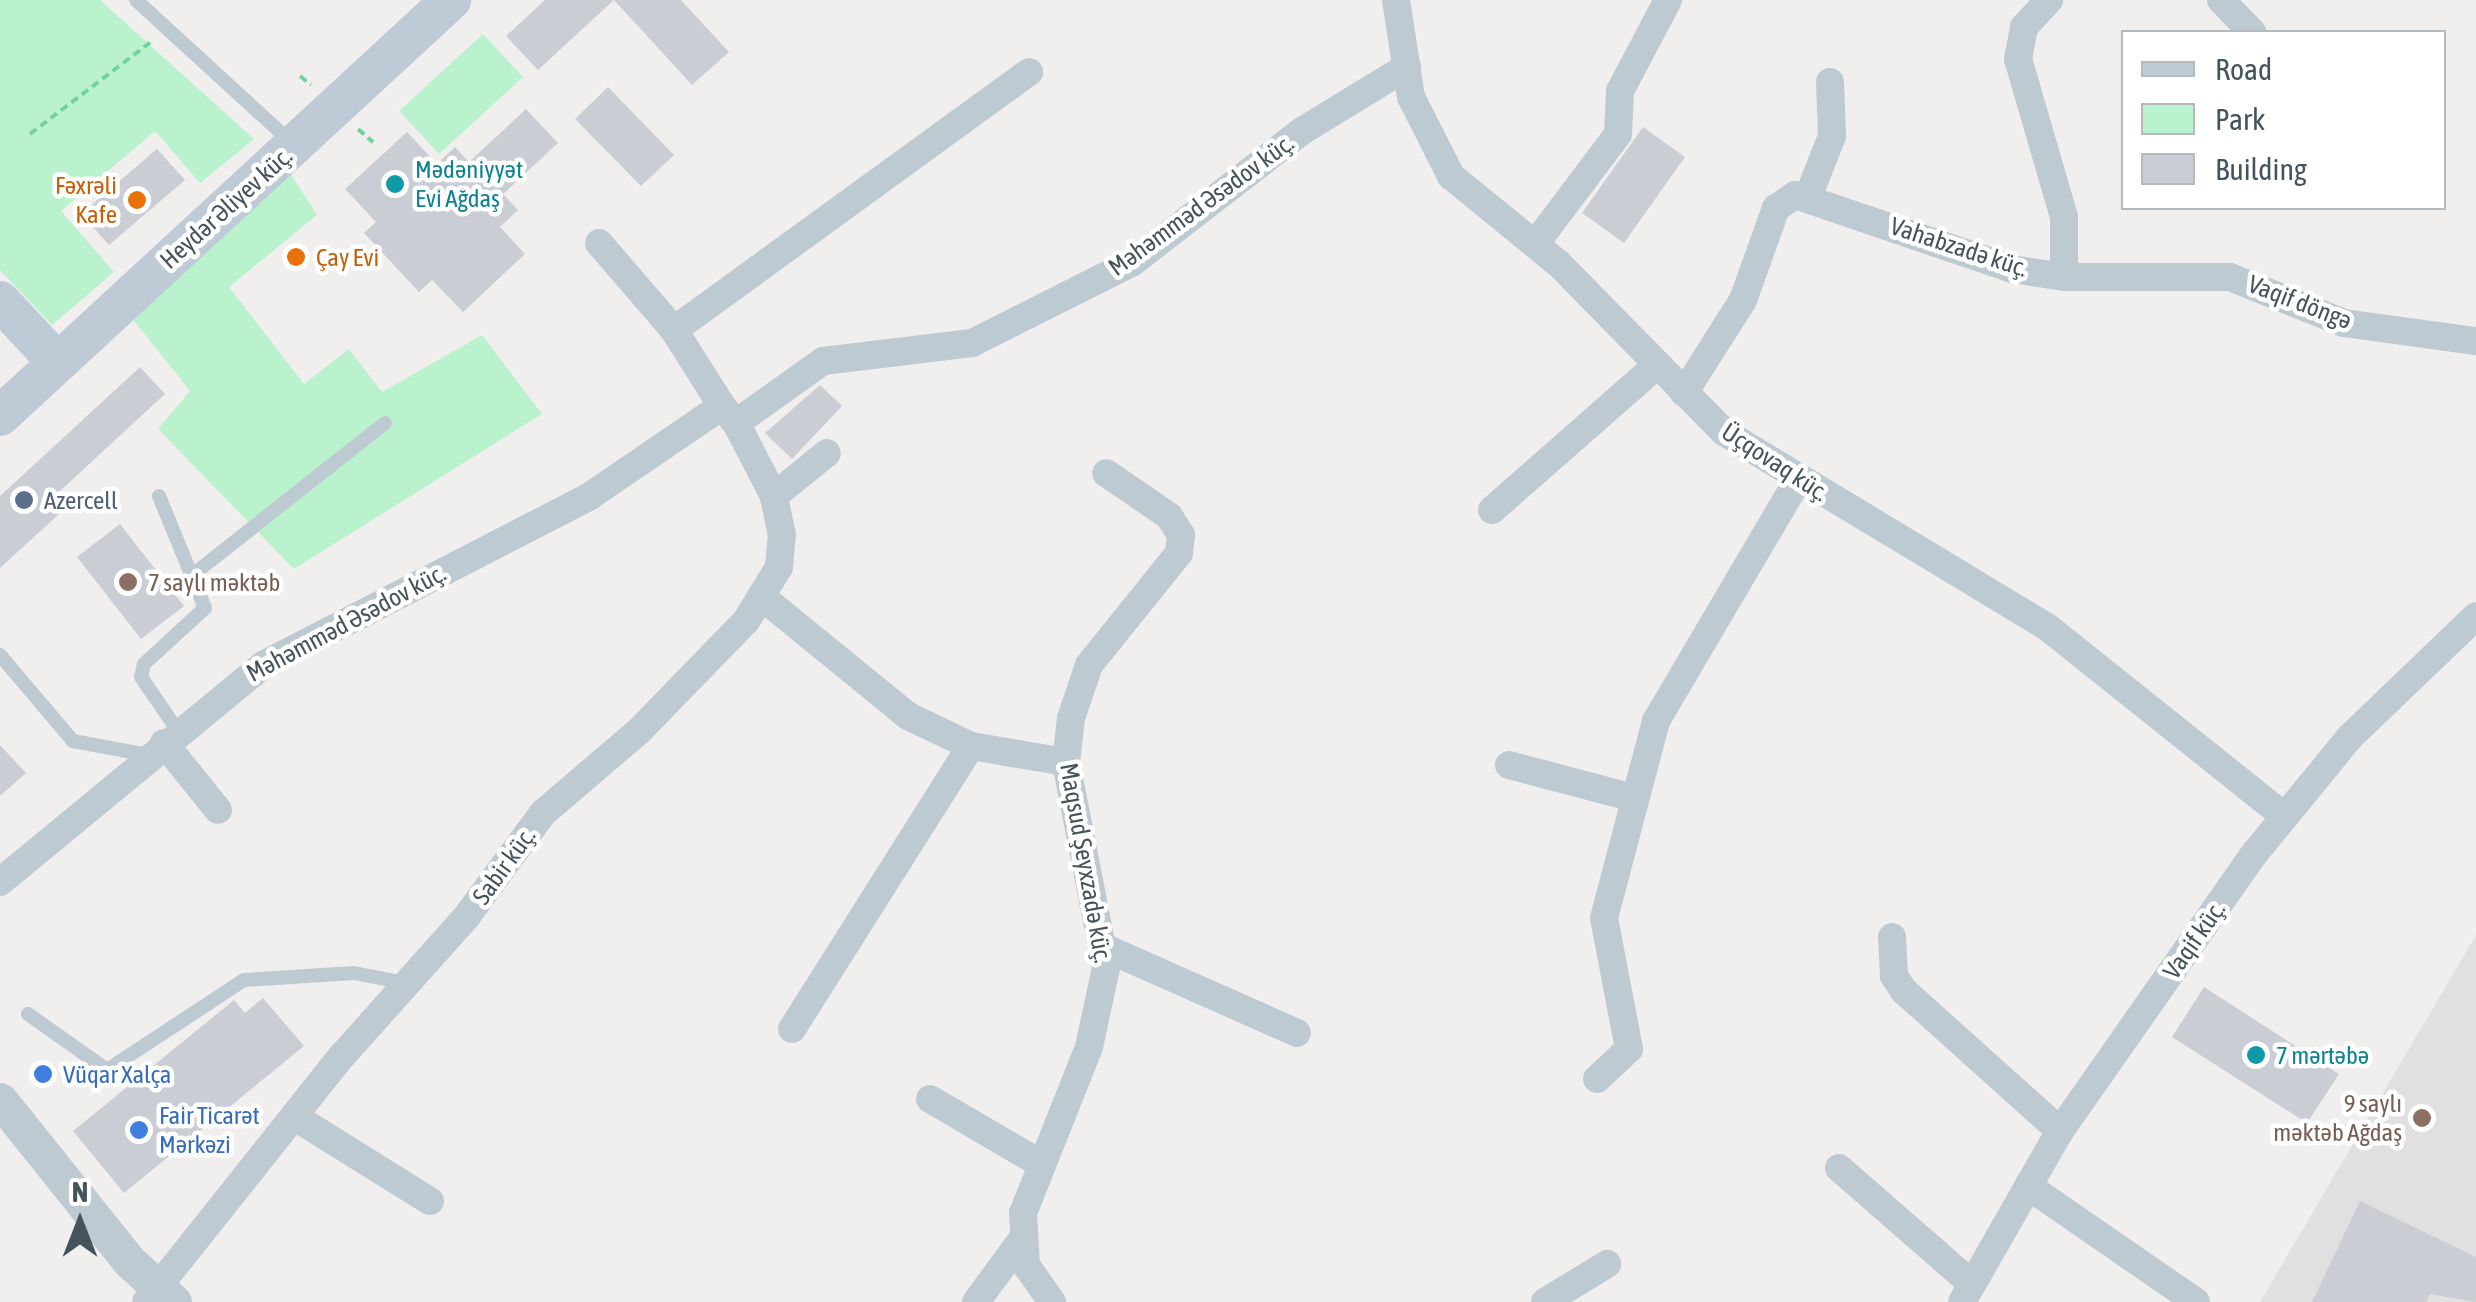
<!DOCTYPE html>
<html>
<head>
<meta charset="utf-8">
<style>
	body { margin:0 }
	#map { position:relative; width:2476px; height:1302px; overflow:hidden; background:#f1eeee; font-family:"Asap Condensed",sans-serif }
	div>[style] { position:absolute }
	.education>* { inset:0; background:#e2dfe0 }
	.green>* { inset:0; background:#baf2ce }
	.building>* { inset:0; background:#caced4 }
	.path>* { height:4px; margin-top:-2px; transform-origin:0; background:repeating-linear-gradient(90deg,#6fd39f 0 8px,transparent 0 13px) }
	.service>* { height:14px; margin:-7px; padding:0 7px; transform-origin:7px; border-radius:7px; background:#becad2 }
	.minor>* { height:28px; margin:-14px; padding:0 14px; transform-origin:14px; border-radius:14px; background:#becad2 }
	.tertiary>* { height:35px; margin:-17.5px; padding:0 17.5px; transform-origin:17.5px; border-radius:17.5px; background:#becad2 }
	.secondary>* { height:40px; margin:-20px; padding:0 20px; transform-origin:20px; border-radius:20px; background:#becbd7 }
	.dots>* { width:28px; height:28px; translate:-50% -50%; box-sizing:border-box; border:5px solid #fff; border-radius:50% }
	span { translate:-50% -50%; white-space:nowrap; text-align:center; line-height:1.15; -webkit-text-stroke:9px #fff; paint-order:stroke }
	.culture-label { font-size:25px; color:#0d838f }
	.left { translate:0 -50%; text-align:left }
	.food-label { font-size:25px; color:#c56008 }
	.right { translate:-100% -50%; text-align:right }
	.street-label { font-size:25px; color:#45535d }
	.service-label { font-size:25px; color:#4e5e75 }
	.education-label { font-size:25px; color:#785e54 }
	.shop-label { font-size:25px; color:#366cbe }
	.legend { position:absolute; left:2121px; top:30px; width:325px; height:180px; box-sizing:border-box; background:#fff; border:2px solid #b5babe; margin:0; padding:12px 18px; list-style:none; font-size:30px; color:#45535d }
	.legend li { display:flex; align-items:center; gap:20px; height:50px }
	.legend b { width:50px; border:2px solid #b5babe }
	.north { position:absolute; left:30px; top:1172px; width:100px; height:100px; -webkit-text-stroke:8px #fff; paint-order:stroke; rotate:0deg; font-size:28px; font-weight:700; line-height:40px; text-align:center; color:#45535d }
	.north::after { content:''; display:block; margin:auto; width:35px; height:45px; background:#45535d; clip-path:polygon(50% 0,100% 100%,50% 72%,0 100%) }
</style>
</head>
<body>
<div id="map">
	<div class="education">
		<div style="clip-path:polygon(2476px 935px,2476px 1302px,2260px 1302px)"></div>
	</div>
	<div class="green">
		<div style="clip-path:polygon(0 0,100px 0,254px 139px,200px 183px,155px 131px,61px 211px,114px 272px,52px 325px,0 270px)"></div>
		<div style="clip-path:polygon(483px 34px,523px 77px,439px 154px,399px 111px)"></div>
		<div style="clip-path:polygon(289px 171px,317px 215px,229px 287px,304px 384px,349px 349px,382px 392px,482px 335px,542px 414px,294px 569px,158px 429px,190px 391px,131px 317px)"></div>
	</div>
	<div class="building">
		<div style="clip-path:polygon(545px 0,681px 0,729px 52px,692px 85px,614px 0,538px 70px,506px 36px)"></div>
		<div style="clip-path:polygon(608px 87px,674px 155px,641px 186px,575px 119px)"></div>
		<div style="clip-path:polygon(526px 109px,558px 143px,503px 194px,518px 210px,500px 227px,525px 254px,463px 312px,432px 280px,419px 292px,364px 233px,376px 222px,345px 189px,407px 132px,437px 164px,455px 147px,469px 162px)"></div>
		<div style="clip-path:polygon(1643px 127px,1685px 157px,1624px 243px,1582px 213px)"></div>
		<div style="clip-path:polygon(157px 149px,185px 180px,109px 245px,81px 214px)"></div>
		<div style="clip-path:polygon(140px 367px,165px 394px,59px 492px,70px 504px,0 568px,0 496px)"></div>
		<div style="clip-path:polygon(820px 385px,842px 406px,792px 459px,765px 433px)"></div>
		<div style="clip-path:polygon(120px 524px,184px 606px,141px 639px,77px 557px)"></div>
		<div style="clip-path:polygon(0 745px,26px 773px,0 796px)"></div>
		<div style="clip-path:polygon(2204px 987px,2339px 1074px,2307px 1123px,2172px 1037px)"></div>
		<div style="clip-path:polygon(263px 998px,304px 1046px,124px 1193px,73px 1131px,234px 1000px,245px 1013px)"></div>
		<div style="clip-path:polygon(2360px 1201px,2476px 1257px,2476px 1302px,2430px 1294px,2426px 1302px,2312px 1302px)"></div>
	</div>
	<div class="path">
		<div style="left:300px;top:76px;width:14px;rotate:39deg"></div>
		<div style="left:358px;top:129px;width:20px;rotate:41deg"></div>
		<div style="left:30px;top:134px;width:153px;rotate:-37.3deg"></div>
	</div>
	<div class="service">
		<div style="left:136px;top:0;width:209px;rotate:42.5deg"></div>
		<div style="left:159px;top:496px;width:121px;rotate:67.7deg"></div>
		<div style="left:205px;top:608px;width:83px;rotate:137.4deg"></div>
		<div style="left:144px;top:664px;width:13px;rotate:103deg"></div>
		<div style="left:141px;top:677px;width:65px;rotate:55.6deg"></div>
		<div style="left:195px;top:573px;width:242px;rotate:-38.3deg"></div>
		<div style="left:0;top:655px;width:113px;rotate:49.7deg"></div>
		<div style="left:73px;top:741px;width:76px;rotate:10.6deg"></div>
		<div style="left:28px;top:1014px;width:97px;rotate:35.3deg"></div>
		<div style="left:107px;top:1070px;width:164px;rotate:-33.3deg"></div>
		<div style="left:244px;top:980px;width:110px;rotate:-3.6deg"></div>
		<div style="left:354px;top:973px;width:53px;rotate:10.9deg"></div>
	</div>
	<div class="minor">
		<div style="left:1396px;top:0;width:98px;rotate:81.2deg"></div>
		<div style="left:1411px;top:97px;width:89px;rotate:63.1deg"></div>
		<div style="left:1451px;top:176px;width:139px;rotate:39.2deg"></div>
		<div style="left:1559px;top:264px;width:235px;rotate:45.5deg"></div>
		<div style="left:1724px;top:432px;width:376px;rotate:31.1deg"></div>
		<div style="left:2046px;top:626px;width:303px;rotate:38.6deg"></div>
		<div style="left:2221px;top:0;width:45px;rotate:45.9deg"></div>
		<div style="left:1808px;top:197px;width:66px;rotate:-68.5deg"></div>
		<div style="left:1832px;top:136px;width:54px;rotate:-92.1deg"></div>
		<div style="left:599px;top:243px;width:115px;rotate:49.2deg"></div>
		<div style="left:1536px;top:243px;width:136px;rotate:-53deg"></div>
		<div style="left:1618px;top:134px;width:43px;rotate:-87.3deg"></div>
		<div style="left:1620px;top:91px;width:103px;rotate:-62.2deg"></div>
		<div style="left:2064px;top:277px;width:166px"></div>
		<div style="left:2230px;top:277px;width:123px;rotate:22deg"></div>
		<div style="left:2344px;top:323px;width:133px;rotate:7.8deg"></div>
		<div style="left:1684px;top:393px;width:110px;rotate:-57.6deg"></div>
		<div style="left:1743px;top:300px;width:98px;rotate:-70.3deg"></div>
		<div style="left:1776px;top:208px;width:23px;rotate:-34deg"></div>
		<div style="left:1795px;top:195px;width:229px;rotate:18.8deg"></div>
		<div style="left:2012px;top:269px;width:53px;rotate:8.7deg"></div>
		<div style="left:2064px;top:277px;width:60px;rotate:-90deg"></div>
		<div style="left:2064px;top:217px;width:165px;rotate:-106.2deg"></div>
		<div style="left:2018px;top:59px;width:33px;rotate:-79deg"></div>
		<div style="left:2024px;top:27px;width:37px;rotate:-47deg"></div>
		<div style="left:722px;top:406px;width:90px;rotate:-122.3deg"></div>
		<div style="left:674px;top:330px;width:439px;rotate:-36deg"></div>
		<div style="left:774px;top:496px;width:68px;rotate:-39.1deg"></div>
		<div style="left:1492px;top:510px;width:218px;rotate:-41.3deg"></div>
		<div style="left:761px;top:596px;width:190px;rotate:39.2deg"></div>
		<div style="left:908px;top:716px;width:70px;rotate:25.5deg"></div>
		<div style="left:971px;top:746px;width:96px;rotate:9.6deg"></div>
		<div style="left:164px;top:743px;width:86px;rotate:51.1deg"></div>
		<div style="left:1509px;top:765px;width:129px;rotate:14.8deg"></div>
		<div style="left:0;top:882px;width:341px;rotate:-39.5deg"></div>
		<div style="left:263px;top:665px;width:368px;rotate:-27.3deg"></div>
		<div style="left:590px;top:496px;width:160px;rotate:-34.3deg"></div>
		<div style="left:722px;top:406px;width:22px;rotate:51deg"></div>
		<div style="left:736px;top:423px;width:107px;rotate:-35.5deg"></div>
		<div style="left:823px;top:361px;width:150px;rotate:-6.9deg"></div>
		<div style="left:972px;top:343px;width:180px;rotate:-26.7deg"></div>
		<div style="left:1133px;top:262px;width:214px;rotate:-37.8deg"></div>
		<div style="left:1302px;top:131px;width:123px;rotate:-31.4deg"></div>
		<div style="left:1892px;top:937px;width:39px;rotate:87deg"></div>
		<div style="left:1894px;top:976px;width:18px;rotate:56deg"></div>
		<div style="left:1904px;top:991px;width:210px;rotate:41.9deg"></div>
		<div style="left:1103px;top:947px;width:212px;rotate:23.9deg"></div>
		<div style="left:792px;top:1029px;width:335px;rotate:-57.7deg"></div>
		<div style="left:1597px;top:1079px;width:44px;rotate:-43.2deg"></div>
		<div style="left:1629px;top:1049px;width:133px;rotate:-100.8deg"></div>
		<div style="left:1604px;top:918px;width:204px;rotate:-75.2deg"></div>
		<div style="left:1656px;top:721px;width:280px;rotate:-59.5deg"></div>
		<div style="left:930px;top:1099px;width:125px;rotate:30.3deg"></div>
		<div style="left:295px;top:1117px;width:159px;rotate:31.9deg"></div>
		<div style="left:1839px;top:1168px;width:176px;rotate:41.1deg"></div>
		<div style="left:2028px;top:1186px;width:204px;rotate:34.6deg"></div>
		<div style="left:146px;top:1302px;width:315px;rotate:-51.5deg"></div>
		<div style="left:342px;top:1056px;width:188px;rotate:-48.2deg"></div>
		<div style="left:467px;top:916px;width:128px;rotate:-53.6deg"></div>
		<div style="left:543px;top:813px;width:126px;rotate:-40.5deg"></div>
		<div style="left:639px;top:731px;width:153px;rotate:-45.8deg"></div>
		<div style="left:746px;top:621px;width:63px;rotate:-58.6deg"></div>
		<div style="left:779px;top:567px;width:32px;rotate:-85deg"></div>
		<div style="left:782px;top:535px;width:40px;rotate:-102deg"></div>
		<div style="left:774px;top:496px;width:82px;rotate:-117.5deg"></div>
		<div style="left:976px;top:1302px;width:74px;rotate:-53.7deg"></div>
		<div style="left:1052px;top:1302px;width:45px;rotate:-125.1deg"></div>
		<div style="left:1026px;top:1265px;width:52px;rotate:-93.3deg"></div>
		<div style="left:1023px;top:1213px;width:179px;rotate:-68.3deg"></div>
		<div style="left:1089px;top:1047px;width:81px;rotate:-77.9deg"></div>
		<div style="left:1106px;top:968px;width:210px;rotate:-101deg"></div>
		<div style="left:1066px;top:762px;width:44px;rotate:-83.5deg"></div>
		<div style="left:1071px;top:718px;width:56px;rotate:-71.2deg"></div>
		<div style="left:1089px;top:665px;width:144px;rotate:-51.2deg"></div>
		<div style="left:1179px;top:553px;width:18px;rotate:-84deg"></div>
		<div style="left:1181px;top:535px;width:22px;rotate:-122deg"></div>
		<div style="left:1169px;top:516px;width:76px;rotate:-145.7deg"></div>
		<div style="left:1545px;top:1302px;width:73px;rotate:-31.5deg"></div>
		<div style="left:1962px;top:1302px;width:197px;rotate:-60.2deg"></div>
		<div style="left:2060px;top:1131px;width:340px;rotate:-55deg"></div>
		<div style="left:2255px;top:853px;width:150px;rotate:-50.7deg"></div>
		<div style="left:2350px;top:737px;width:175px;rotate:-43.8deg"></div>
	</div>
	<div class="tertiary">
		<div style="left:0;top:1100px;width:206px;rotate:51.3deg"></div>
		<div style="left:129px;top:1261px;width:61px;rotate:42.3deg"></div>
	</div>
	<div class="secondary">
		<div style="left:0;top:301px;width:83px;rotate:46.9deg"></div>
		<div style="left:0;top:416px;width:614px;rotate:-42.69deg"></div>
	</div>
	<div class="dots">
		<div style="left:395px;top:184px;background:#0f9aa8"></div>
		<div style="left:137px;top:200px;background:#e8710a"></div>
		<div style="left:296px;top:257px;background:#e8710a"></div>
		<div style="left:24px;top:500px;background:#5c6f8a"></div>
		<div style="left:128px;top:582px;background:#8d6e63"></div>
		<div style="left:2256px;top:1055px;background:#0f9aa8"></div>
		<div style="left:43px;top:1074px;background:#3f7fe0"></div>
		<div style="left:2422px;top:1118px;background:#8d6e63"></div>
		<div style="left:139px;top:1130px;background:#3f7fe0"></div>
	</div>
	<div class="culture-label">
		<span class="left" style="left:415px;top:184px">Mədəniyyət<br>Evi Ağdaş</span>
		<span class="left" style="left:2276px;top:1055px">7 mərtəbə</span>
	</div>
	<div class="food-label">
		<span class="right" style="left:117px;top:200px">Fəxrəli<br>Kafe</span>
		<span class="left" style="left:316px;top:257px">Çay Evi</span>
	</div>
	<div class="street-label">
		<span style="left:1201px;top:205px;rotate:-36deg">Məhəmməd Əsədov küç.</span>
		<span style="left:226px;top:208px;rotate:-42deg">Heydər Əliyev küç.</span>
		<span style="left:1959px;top:247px;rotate:18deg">Vahabzadə küç.</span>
		<span style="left:2300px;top:302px;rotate:21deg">Vaqif döngə</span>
		<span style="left:1775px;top:462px;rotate:33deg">Üçqovaq küç.</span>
		<span style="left:346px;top:623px;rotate:-28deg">Məhəmməd Əsədov küç.</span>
		<span style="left:1086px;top:863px;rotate:80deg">Maqsud Şeyxzadə küç.</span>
		<span style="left:504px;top:866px;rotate:-54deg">Sabir küç.</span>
		<span style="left:2194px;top:940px;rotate:-55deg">Vaqif küç.</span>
	</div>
	<div class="service-label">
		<span class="left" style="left:44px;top:500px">Azercell</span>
	</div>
	<div class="education-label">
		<span class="left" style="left:148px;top:582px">7 saylı məktəb</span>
		<span class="right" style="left:2402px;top:1118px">9 saylı<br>məktəb Ağdaş</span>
	</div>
	<div class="shop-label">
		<span class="left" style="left:63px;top:1074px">Vüqar Xalça</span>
		<span class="left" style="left:159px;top:1130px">Fair Ticarət<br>Mərkəzi</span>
	</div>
	<ul class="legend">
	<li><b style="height:12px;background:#becbd7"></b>Road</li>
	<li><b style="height:28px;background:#baf2ce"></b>Park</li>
	<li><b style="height:28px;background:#caced4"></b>Building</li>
	</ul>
	<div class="north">N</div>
</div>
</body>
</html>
